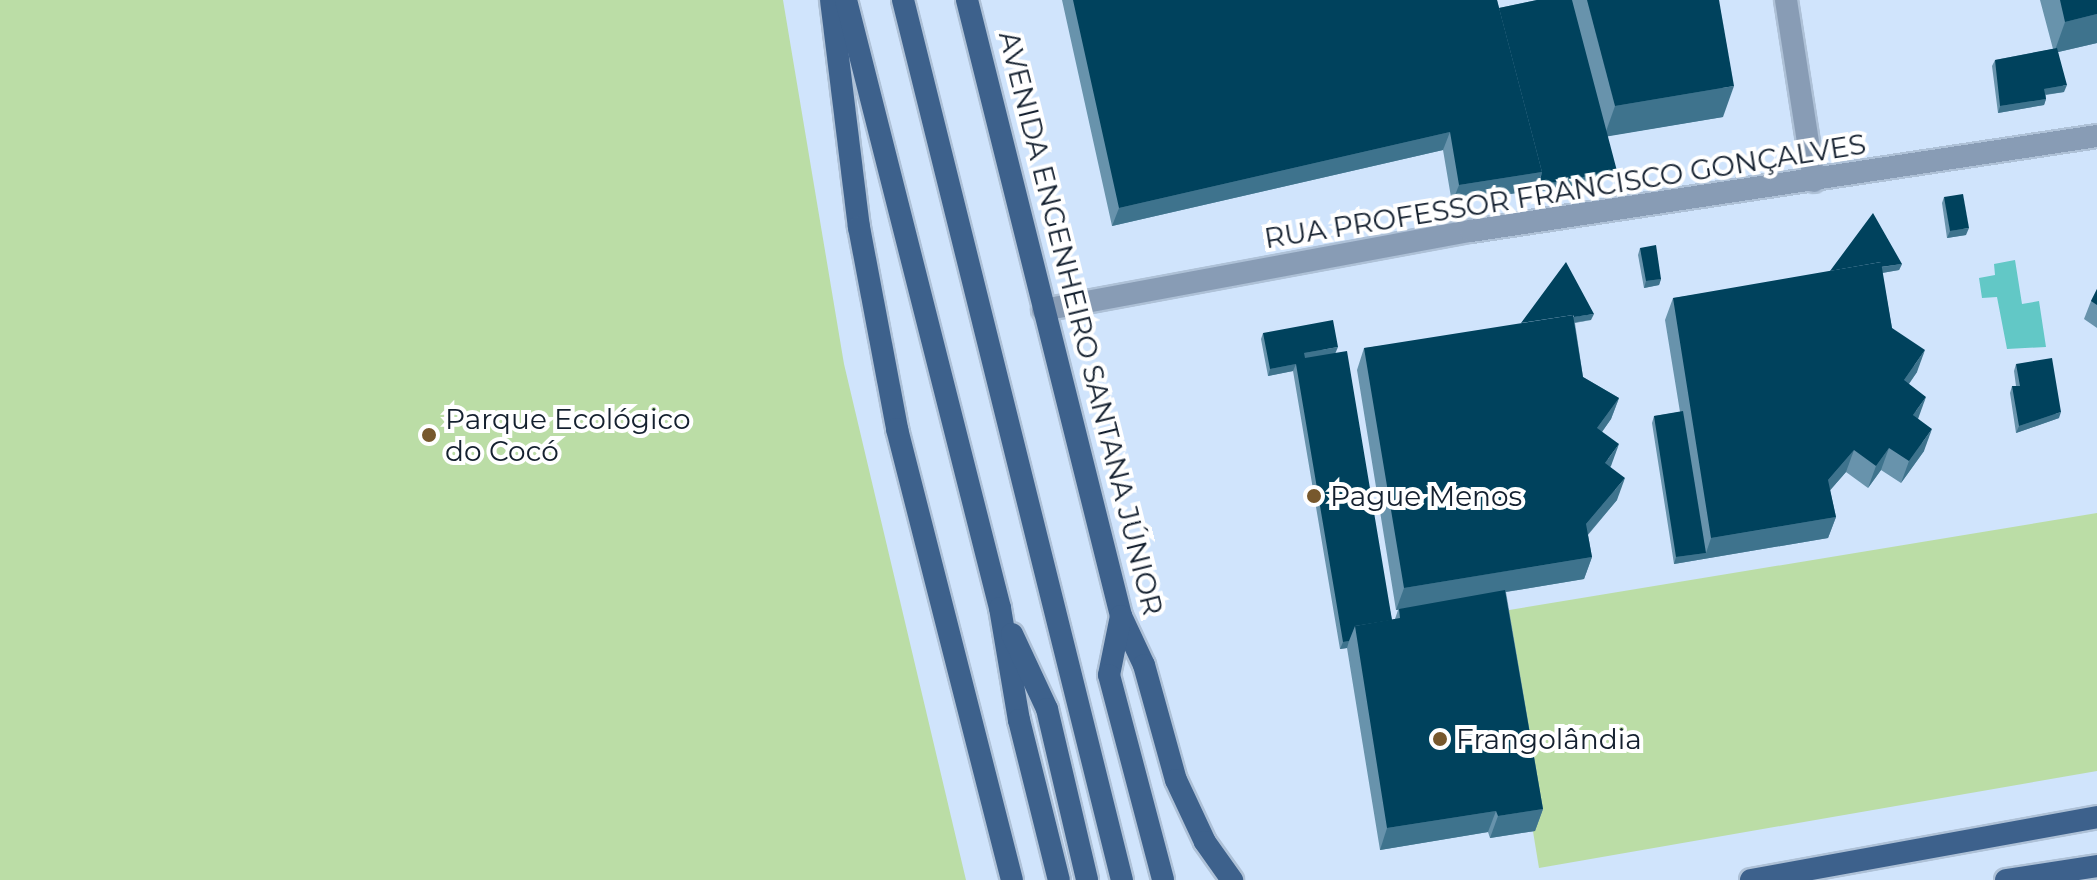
<!DOCTYPE html>
<html>
<head>
<meta charset="utf-8">
<style>
	body { margin:0 }
	#map { position:relative; width:2097px; height:880px; overflow:hidden; background:#d0e4fc; font-family:Montserrat,sans-serif }
	div>[style] { position:absolute }
	.green>* { inset:0; background:#bbdda6 }
	.water>* { inset:0; background:#62c8c6 }
	.roads { filter:drop-shadow(2px 0 #aec1d7) drop-shadow(-2px 0 #aec1d7) drop-shadow(0 2px #aec1d7) drop-shadow(0 -2px #aec1d7) }
	.minor>* { height:22px; margin:-11px; padding:0 11px; transform-origin:11px; border-radius:11px; background:#889cb5 }
	.primary>* { height:22px; margin:-11px; padding:0 11px; transform-origin:11px; border-radius:11px; background:#3d618c }
	.wall>* { inset:0; background:#6893ac }
	.shaded-wall>* { inset:0; background:#3e738d }
	.building>* { inset:0; background:#00425d }
	.dots>* { width:22px; height:22px; translate:-50% -50%; box-sizing:border-box; border:4px solid #fff; border-radius:50% }
	span { translate:-50% -50%; white-space:nowrap; text-align:center; line-height:1.15; -webkit-text-stroke:8px #fff; paint-order:stroke }
	.street-label { font-size:28px; color:#14202f }
	.poi-label { font-size:28px; color:#14202f }
	.left { translate:0 -50%; text-align:left }
</style>
</head>
<body>
<div id="map">
	<div class="green">
		<div style="clip-path:polygon(0 0,783px 0,844px 364px,966px 880px,0 880px)"></div>
		<div style="clip-path:polygon(2097px 513px,2097px 771px,1539px 868px,1497px 612px)"></div>
	</div>
	<div class="water">
		<div style="clip-path:polygon(2015px 260px,2022px 304px,2039px 301px,2046px 347px,2007px 349px,1997px 297px,1982px 298px,1979px 278px,1995px 275px,1994px 264px)"></div>
	</div>
	<div class="roads">
		<div class="minor">
			<div style="left:1786px;top:0;width:183px;rotate:81.2deg"></div>
			<div style="left:1043px;top:310px;width:435px;rotate:-10.5deg"></div>
			<div style="left:1471px;top:231px;width:633px;rotate:-8.63deg"></div>
		</div>
		<div class="primary">
			<div style="left:831px;top:0;width:229px;rotate:83deg"></div>
			<div style="left:859px;top:227px;width:206px;rotate:79.3deg"></div>
			<div style="left:897px;top:429px;width:465px;rotate:75.7deg"></div>
			<div style="left:846px;top:0;width:627px;rotate:75.79deg"></div>
			<div style="left:1000px;top:608px;width:114px;rotate:80.4deg"></div>
			<div style="left:1019px;top:720px;width:165px;rotate:76deg"></div>
			<div style="left:903px;top:0;width:907px;rotate:76.03deg"></div>
			<div style="left:967px;top:0;width:635px;rotate:75.96deg"></div>
			<div style="left:1121px;top:616px;width:54px;rotate:64.9deg"></div>
			<div style="left:1144px;top:665px;width:119px;rotate:74.5deg"></div>
			<div style="left:1176px;top:780px;width:68px;rotate:64.9deg"></div>
			<div style="left:1205px;top:842px;width:47px;rotate:54.6deg"></div>
			<div style="left:1121px;top:616px;width:60px;rotate:101.5deg"></div>
			<div style="left:1109px;top:675px;width:212px;rotate:75.2deg"></div>
			<div style="left:1012px;top:634px;width:83px;rotate:65deg"></div>
			<div style="left:1047px;top:709px;width:176px;rotate:76.8deg"></div>
			<div style="left:1751px;top:880px;width:352px;rotate:-10.3deg"></div>
			<div style="left:2006px;top:880px;width:92px;rotate:-8.7deg"></div>
		</div>
	</div>
	<div class="wall">
		<div style="clip-path:polygon(1062px 0,1497px 0,1499px 8px,1537px 0,1719px 0,1723px 117px,1607px 136px,1614px 178px,1536px 192px,1536px 190px,1452px 203px,1443px 150px,1112px 226px)"></div>
		<div style="clip-path:polygon(2040px 0,2097px 0,2097px 43px,2058px 52px,2064px 92px,2046px 95px,2046px 99px,2044px 105px,1998px 113px,1992px 66px,1995px 60px,2053px 49px)"></div>
		<div style="clip-path:polygon(1944px 197px,1966px 235px,1947px 238px,1942px 203px)"></div>
		<div style="clip-path:polygon(1640px 248px,1661px 279px,1659px 285px,1644px 288px,1638px 255px)"></div>
		<div style="clip-path:polygon(1902px 264px,1899px 270px,1882px 273px,1892px 328px,1917px 372px,1909px 384px,1918px 419px,1924px 451px,1901px 483px,1881px 470px,1868px 488px,1846px 472px,1830px 490px,1836px 517px,1828px 538px,1674px 564px,1652px 423px,1654px 416px,1680px 412px,1665px 320px,1673px 298px)"></div>
		<div style="clip-path:polygon(2097px 289px,2097px 328px,2084px 319px,2091px 301px)"></div>
		<div style="clip-path:polygon(1591px 320px,1575px 323px,1583px 377px,1619px 398px,1611px 419px,1602px 432px,1617px 500px,1588px 535px,1592px 557px,1584px 579px,1506px 592px,1543px 809px,1535px 831px,1490px 838px,1488px 832px,1380px 850px,1347px 648px,1340px 649px,1293px 371px,1268px 376px,1261px 339px,1263px 333px,1336px 353px,1392px 620px,1395px 619px,1398px 610px,1396px 610px,1357px 370px,1364px 348px)"></div>
		<div style="clip-path:polygon(2016px 364px,2059px 418px,2016px 433px,2010px 393px,2012px 386px,2016px 386px,2014px 371px)"></div>
	</div>
	<div class="shaded-wall">
		<div style="clip-path:polygon(2097px 14px,2097px 43px,2054px 53px,2065px 22px)"></div>
		<div style="clip-path:polygon(2067px 85px,2064px 92px,2042px 95px,2044px 89px)"></div>
		<div style="clip-path:polygon(1734px 86px,1723px 117px,1604px 137px,1615px 106px)"></div>
		<div style="clip-path:polygon(2046px 99px,2044px 105px,1998px 113px,2000px 106px)"></div>
		<div style="clip-path:polygon(1450px 132px,1443px 150px,1112px 226px,1119px 208px)"></div>
		<div style="clip-path:polygon(1617px 171px,1614px 178px,1536px 192px,1539px 185px)"></div>
		<div style="clip-path:polygon(1542px 172px,1536px 190px,1452px 203px,1459px 185px)"></div>
		<div style="clip-path:polygon(1969px 228px,1966px 235px,1947px 238px,1950px 231px)"></div>
		<div style="clip-path:polygon(1902px 264px,1899px 270px,1824px 283px,1827px 276px)"></div>
		<div style="clip-path:polygon(1661px 279px,1659px 285px,1644px 288px,1646px 281px)"></div>
		<div style="clip-path:polygon(1594px 314px,1591px 320px,1518px 331px,1520px 324px)"></div>
		<div style="clip-path:polygon(1338px 347px,1335px 354px,1301px 360px,1304px 353px)"></div>
		<div style="clip-path:polygon(1925px 350px,1917px 372px,1896px 402px,1904px 380px)"></div>
		<div style="clip-path:polygon(1296px 364px,1293px 371px,1268px 376px,1270px 369px)"></div>
		<div style="clip-path:polygon(1926px 397px,1918px 419px,1913px 415px)"></div>
		<div style="clip-path:polygon(1619px 398px,1611px 419px,1589px 450px,1597px 428px)"></div>
		<div style="clip-path:polygon(2061px 412px,2059px 418px,2016px 433px,2019px 426px)"></div>
		<div style="clip-path:polygon(1932px 429px,1924px 451px,1901px 483px,1909px 461px)"></div>
		<div style="clip-path:polygon(1619px 444px,1611px 466px,1597px 485px,1605px 463px)"></div>
		<div style="clip-path:polygon(1889px 448px,1881px 470px,1868px 488px,1876px 466px)"></div>
		<div style="clip-path:polygon(1854px 450px,1846px 472px,1820px 502px,1828px 480px)"></div>
		<div style="clip-path:polygon(1625px 478px,1617px 500px,1578px 546px,1586px 524px)"></div>
		<div style="clip-path:polygon(1836px 517px,1828px 538px,1674px 564px,1676px 557px,1706px 553px,1711px 538px)"></div>
		<div style="clip-path:polygon(1592px 557px,1584px 579px,1396px 610px,1404px 588px)"></div>
		<div style="clip-path:polygon(1349px 641px,1347px 648px,1340px 649px,1343px 642px)"></div>
		<div style="clip-path:polygon(1543px 809px,1535px 831px,1490px 838px,1498px 816px)"></div>
		<div style="clip-path:polygon(1496px 811px,1488px 832px,1380px 850px,1387px 828px)"></div>
	</div>
	<div class="building">
		<div style="clip-path:polygon(1073px 0,1497px 0,1542px 172px,1459px 185px,1450px 132px,1119px 208px)"></div>
		<div style="clip-path:polygon(1537px 0,1572px 0,1617px 171px,1539px 185px,1542px 172px,1499px 8px)"></div>
		<div style="clip-path:polygon(1587px 0,1719px 0,1734px 86px,1615px 106px)"></div>
		<div style="clip-path:polygon(2060px 0,2097px 0,2097px 14px,2065px 22px)"></div>
		<div style="clip-path:polygon(2057px 48px,2067px 85px,2044px 89px,2046px 99px,2000px 106px,1995px 60px)"></div>
		<div style="clip-path:polygon(1963px 194px,1969px 228px,1950px 231px,1944px 197px)"></div>
		<div style="clip-path:polygon(1873px 213px,1902px 264px,1881px 267px,1881px 262px,1830px 271px)"></div>
		<div style="clip-path:polygon(1656px 245px,1661px 279px,1646px 281px,1640px 248px)"></div>
		<div style="clip-path:polygon(1566px 262px,1594px 314px,1574px 317px,1573px 315px,1521px 323px)"></div>
		<div style="clip-path:polygon(1881px 262px,1892px 328px,1925px 350px,1904px 380px,1926px 397px,1913px 415px,1932px 429px,1909px 461px,1889px 448px,1876px 466px,1854px 450px,1828px 480px,1836px 517px,1711px 538px,1673px 298px)"></div>
		<div style="clip-path:polygon(2097px 289px,2097px 305px,2091px 301px)"></div>
		<div style="clip-path:polygon(1573px 315px,1583px 377px,1619px 398px,1597px 428px,1619px 444px,1605px 463px,1625px 478px,1586px 524px,1592px 557px,1404px 588px,1364px 348px)"></div>
		<div style="clip-path:polygon(1333px 320px,1338px 347px,1304px 353px,1305px 358px,1347px 351px,1392px 620px,1355px 626px,1349px 641px,1343px 642px,1296px 364px,1270px 369px,1263px 333px)"></div>
		<div style="clip-path:polygon(2052px 358px,2061px 412px,2019px 426px,2012px 386px,2020px 386px,2016px 364px)"></div>
		<div style="clip-path:polygon(1683px 411px,1706px 553px,1676px 557px,1654px 416px)"></div>
		<div style="clip-path:polygon(1505px 590px,1543px 809px,1498px 816px,1496px 811px,1387px 828px,1355px 626px,1400px 618px,1399px 609px)"></div>
	</div>
	<div class="dots">
		<div style="left:429px;top:435px;background:#77582d"></div>
		<div style="left:1314px;top:496px;background:#77582d"></div>
		<div style="left:1440px;top:739px;background:#77582d"></div>
	</div>
	<div class="street-label">
		<span style="left:1565px;top:191px;rotate:-9deg">RUA PROFESSOR FRANCISCO GONÇALVES</span>
		<span style="left:1081px;top:323px;rotate:76deg">AVENIDA ENGENHEIRO SANTANA JÚNIOR</span>
	</div>
	<div class="poi-label">
		<span class="left" style="left:445px;top:435px">Parque Ecológico<br>do Cocó</span>
		<span class="left" style="left:1330px;top:496px">Pague Menos</span>
		<span class="left" style="left:1456px;top:739px">Frangolândia</span>
	</div>
</div>
</body>
</html>
